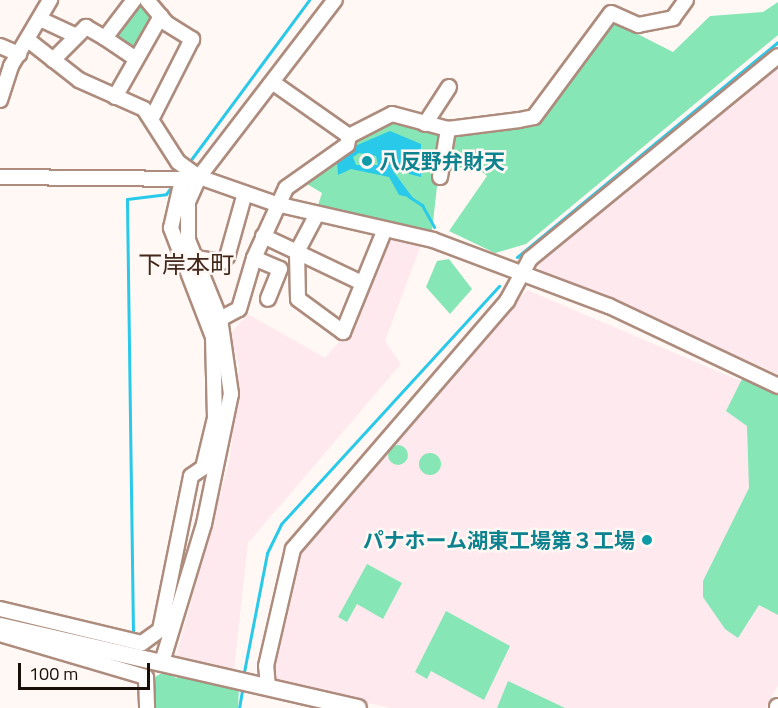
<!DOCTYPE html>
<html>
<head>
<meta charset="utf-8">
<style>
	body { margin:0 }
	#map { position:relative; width:778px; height:708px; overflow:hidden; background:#fff8f4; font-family:"Titillium Web","Noto Sans JP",sans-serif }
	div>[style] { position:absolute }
	.industrial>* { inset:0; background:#fee9ee }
	.green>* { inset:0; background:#86e6b5 }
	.round { border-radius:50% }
	.water>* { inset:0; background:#29c9e9 }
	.stream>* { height:3px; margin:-1.5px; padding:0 1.5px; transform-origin:1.5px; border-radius:1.5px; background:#29c9e9 }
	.roads { filter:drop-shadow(2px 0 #ad8c7e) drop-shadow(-2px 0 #ad8c7e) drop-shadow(0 2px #ad8c7e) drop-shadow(0 -2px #ad8c7e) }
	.minor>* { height:14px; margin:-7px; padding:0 7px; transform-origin:7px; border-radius:7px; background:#fff }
	.major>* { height:16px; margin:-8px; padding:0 8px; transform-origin:8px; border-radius:8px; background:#fff }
	.dots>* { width:16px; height:16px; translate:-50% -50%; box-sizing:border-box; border:3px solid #fff8f4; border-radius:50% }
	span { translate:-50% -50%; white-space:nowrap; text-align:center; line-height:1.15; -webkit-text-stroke:5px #fff8f4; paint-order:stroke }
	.culture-label { font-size:21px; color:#0d838f; font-weight:700 }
	.left { translate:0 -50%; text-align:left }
	.right { translate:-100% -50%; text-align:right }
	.quarter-label { font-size:24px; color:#42271b }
	.scale { position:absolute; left:18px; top:663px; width:132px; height:27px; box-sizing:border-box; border:3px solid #1a0e09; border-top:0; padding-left:8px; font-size:18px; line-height:21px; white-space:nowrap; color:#1a0e09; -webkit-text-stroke:4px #fff8f4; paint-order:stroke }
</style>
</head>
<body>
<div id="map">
	<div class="industrial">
		<div style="clip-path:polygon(778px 63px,778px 374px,539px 269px,537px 260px)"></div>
		<div style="clip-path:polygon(387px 237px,421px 245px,385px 341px,401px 364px,248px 543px,234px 670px,176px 656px,230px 458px,239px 367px,230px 334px,248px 314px,325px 358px,345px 335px)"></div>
		<div style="clip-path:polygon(527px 290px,778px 397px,778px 685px,766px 708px,391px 708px,276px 683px,273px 666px,300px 552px)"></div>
	</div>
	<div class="green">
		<div style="clip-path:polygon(138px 0,144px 0,158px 17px,132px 52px,110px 36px)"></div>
		<div style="clip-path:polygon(778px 2px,778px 35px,526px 244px,495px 253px,449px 231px,487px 176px,472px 164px,448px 172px,454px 136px,537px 126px,612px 21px,673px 52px,710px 16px,763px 12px)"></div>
		<div style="clip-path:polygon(386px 120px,443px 133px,432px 231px,317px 208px,322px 193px,302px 181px,351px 138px)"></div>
		<div style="clip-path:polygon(449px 259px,472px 289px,450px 314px,426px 287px,437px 261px)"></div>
		<div style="clip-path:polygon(742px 379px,778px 393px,778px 615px,759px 605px,738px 638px,725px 629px,703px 597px,703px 581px,749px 488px,747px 426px,726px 411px)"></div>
		<div class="round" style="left:388px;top:445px;width:20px;height:20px"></div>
		<div class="round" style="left:419px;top:453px;width:22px;height:22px"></div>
		<div style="clip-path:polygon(367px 564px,402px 583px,383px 619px,357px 604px,347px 622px,338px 617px)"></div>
		<div style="clip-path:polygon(446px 611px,510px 646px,484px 700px,431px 671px,427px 679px,415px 672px)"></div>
		<div style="clip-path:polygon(166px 671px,176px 678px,186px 672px,239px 688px,238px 708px,152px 708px,151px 679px)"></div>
		<div style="clip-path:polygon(508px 681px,565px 708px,497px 708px)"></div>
	</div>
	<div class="water">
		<div style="clip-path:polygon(evenodd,390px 131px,421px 144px,421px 177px,409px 174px,406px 160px,393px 171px,413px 198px,399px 195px,389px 177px,351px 169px,338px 175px,337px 161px,355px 146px,390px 131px,359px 153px,376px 156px,378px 165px,356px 165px,353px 157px,359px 153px)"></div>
	</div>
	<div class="stream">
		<div style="left:187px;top:165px;width:205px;rotate:-53.5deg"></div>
		<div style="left:408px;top:196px;width:17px;rotate:33deg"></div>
		<div style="left:422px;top:205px;width:25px;rotate:61deg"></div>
		<div style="left:517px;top:257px;width:338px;rotate:-39.5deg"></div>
		<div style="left:133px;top:633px;width:434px;rotate:-90.8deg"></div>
		<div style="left:127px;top:199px;width:39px;rotate:-7deg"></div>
		<div style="left:166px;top:194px;width:15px;rotate:-53deg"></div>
		<div style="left:243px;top:677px;width:126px;rotate:-79deg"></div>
		<div style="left:267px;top:553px;width:32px;rotate:-64deg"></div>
		<div style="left:281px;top:524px;width:323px;rotate:-47.5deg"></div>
		<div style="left:239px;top:708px;width:22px;rotate:-80deg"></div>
	</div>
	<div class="roads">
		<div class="minor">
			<div style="left:147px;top:0;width:30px;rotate:50deg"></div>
			<div style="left:166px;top:23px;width:31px;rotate:32deg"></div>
			<div style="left:192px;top:39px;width:89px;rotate:116.9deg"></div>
			<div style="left:40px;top:19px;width:40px;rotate:25deg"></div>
			<div style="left:105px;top:38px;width:34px;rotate:34deg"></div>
			<div style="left:28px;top:40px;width:65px;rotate:38.1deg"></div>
			<div style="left:79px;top:80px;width:71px;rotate:24deg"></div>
			<div style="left:144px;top:109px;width:63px;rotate:57.3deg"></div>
			<div style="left:178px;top:162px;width:26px;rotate:36deg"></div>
			<div style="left:199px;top:177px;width:82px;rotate:19.3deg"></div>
			<div style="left:276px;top:204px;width:161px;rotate:12.9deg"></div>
			<div style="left:433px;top:240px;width:188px;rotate:20.6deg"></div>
			<div style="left:609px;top:306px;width:187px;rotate:25.3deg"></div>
			<div style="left:0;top:46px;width:21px;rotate:23deg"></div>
			<div style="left:53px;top:60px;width:47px;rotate:-45deg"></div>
			<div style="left:86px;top:27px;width:22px;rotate:30deg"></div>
			<div style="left:105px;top:38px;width:48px;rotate:-52.7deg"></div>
			<div style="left:275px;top:84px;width:90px;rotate:35.1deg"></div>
			<div style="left:349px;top:136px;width:48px;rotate:-27.1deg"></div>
			<div style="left:392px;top:114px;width:58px;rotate:15deg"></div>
			<div style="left:448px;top:129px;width:72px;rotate:-7.2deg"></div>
			<div style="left:519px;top:120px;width:15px;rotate:-11deg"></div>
			<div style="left:534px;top:117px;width:129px;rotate:-53.5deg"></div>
			<div style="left:611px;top:13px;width:30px;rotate:24deg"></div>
			<div style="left:638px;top:25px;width:36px;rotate:-11deg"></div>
			<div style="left:673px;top:18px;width:22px;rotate:-54deg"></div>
			<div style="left:115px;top:97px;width:93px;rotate:-60.4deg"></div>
			<div style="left:0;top:100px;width:36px;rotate:-72deg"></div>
			<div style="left:11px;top:66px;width:77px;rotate:-59.4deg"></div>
			<div style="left:425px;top:124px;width:44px;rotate:-57deg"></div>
			<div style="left:0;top:177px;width:188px;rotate:0.6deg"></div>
			<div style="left:440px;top:177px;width:49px;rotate:-80.5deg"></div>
			<div style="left:317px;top:214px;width:43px;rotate:117.8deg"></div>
			<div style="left:297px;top:252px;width:72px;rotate:25.5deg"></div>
			<div style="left:263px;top:236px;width:38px;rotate:25deg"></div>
			<div style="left:297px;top:252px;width:47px;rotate:88.8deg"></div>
			<div style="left:298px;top:299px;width:56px;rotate:36.3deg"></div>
			<div style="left:343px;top:332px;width:111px;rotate:-67.8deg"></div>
			<div style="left:227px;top:257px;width:66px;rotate:-74.3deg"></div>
			<div style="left:196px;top:258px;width:26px;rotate:9deg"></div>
			<div style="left:254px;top:258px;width:28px;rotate:23deg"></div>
			<div style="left:280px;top:269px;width:32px;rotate:112deg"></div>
			<div style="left:220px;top:319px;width:21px;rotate:-28deg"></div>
			<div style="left:239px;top:309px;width:53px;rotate:-73.6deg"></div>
			<div style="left:254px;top:258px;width:77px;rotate:-65.4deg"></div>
			<div style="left:286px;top:188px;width:75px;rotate:-35.2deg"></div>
			<div style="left:347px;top:145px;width:9px;rotate:-77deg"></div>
			<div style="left:0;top:609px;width:146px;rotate:13.5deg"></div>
			<div style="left:142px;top:643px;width:22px;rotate:-36deg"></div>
			<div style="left:160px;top:630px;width:157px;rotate:-78.6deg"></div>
			<div style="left:191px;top:476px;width:14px;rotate:-34deg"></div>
			<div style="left:203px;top:468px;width:51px;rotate:-76.5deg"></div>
			<div style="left:215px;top:418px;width:81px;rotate:-91.4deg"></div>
			<div style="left:213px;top:337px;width:117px;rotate:-111.1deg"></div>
			<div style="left:171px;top:228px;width:49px;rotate:-77.1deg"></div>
			<div style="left:0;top:634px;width:152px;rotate:16.4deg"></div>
			<div style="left:146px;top:677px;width:31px;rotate:88deg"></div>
			<div style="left:163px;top:659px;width:141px;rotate:-73.1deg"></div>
			<div style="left:204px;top:524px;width:133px;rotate:-78.3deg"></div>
			<div style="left:231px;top:394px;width:76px;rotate:-98.3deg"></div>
			<div style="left:220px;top:319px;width:85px;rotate:-112.1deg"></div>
			<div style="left:188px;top:240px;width:38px;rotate:-90deg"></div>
			<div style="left:188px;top:202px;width:27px;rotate:-66deg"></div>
			<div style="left:199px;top:177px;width:223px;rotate:-52.5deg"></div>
			<div style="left:268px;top:687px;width:21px;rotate:-95deg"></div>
			<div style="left:266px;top:666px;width:120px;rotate:-77deg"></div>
			<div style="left:293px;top:549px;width:328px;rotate:-49.2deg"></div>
			<div style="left:507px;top:301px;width:48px;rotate:-61.3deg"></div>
			<div style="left:530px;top:259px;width:320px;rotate:-39.3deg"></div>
		</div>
		<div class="major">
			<div style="left:0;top:626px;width:367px;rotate:12.9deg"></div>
			<div style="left:778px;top:708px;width:1px;rotate:-90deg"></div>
		</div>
	</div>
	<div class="dots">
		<div style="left:367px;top:161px;background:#0f9aa8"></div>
		<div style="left:647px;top:540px;background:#0f9aa8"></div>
	</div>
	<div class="culture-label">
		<span class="left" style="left:379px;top:161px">八反野弁財天</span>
		<span class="right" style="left:635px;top:540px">パナホーム湖東工場第３工場</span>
	</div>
	<div class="quarter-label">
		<span style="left:186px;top:265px">下岸本町</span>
	</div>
	<div class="scale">100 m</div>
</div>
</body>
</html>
